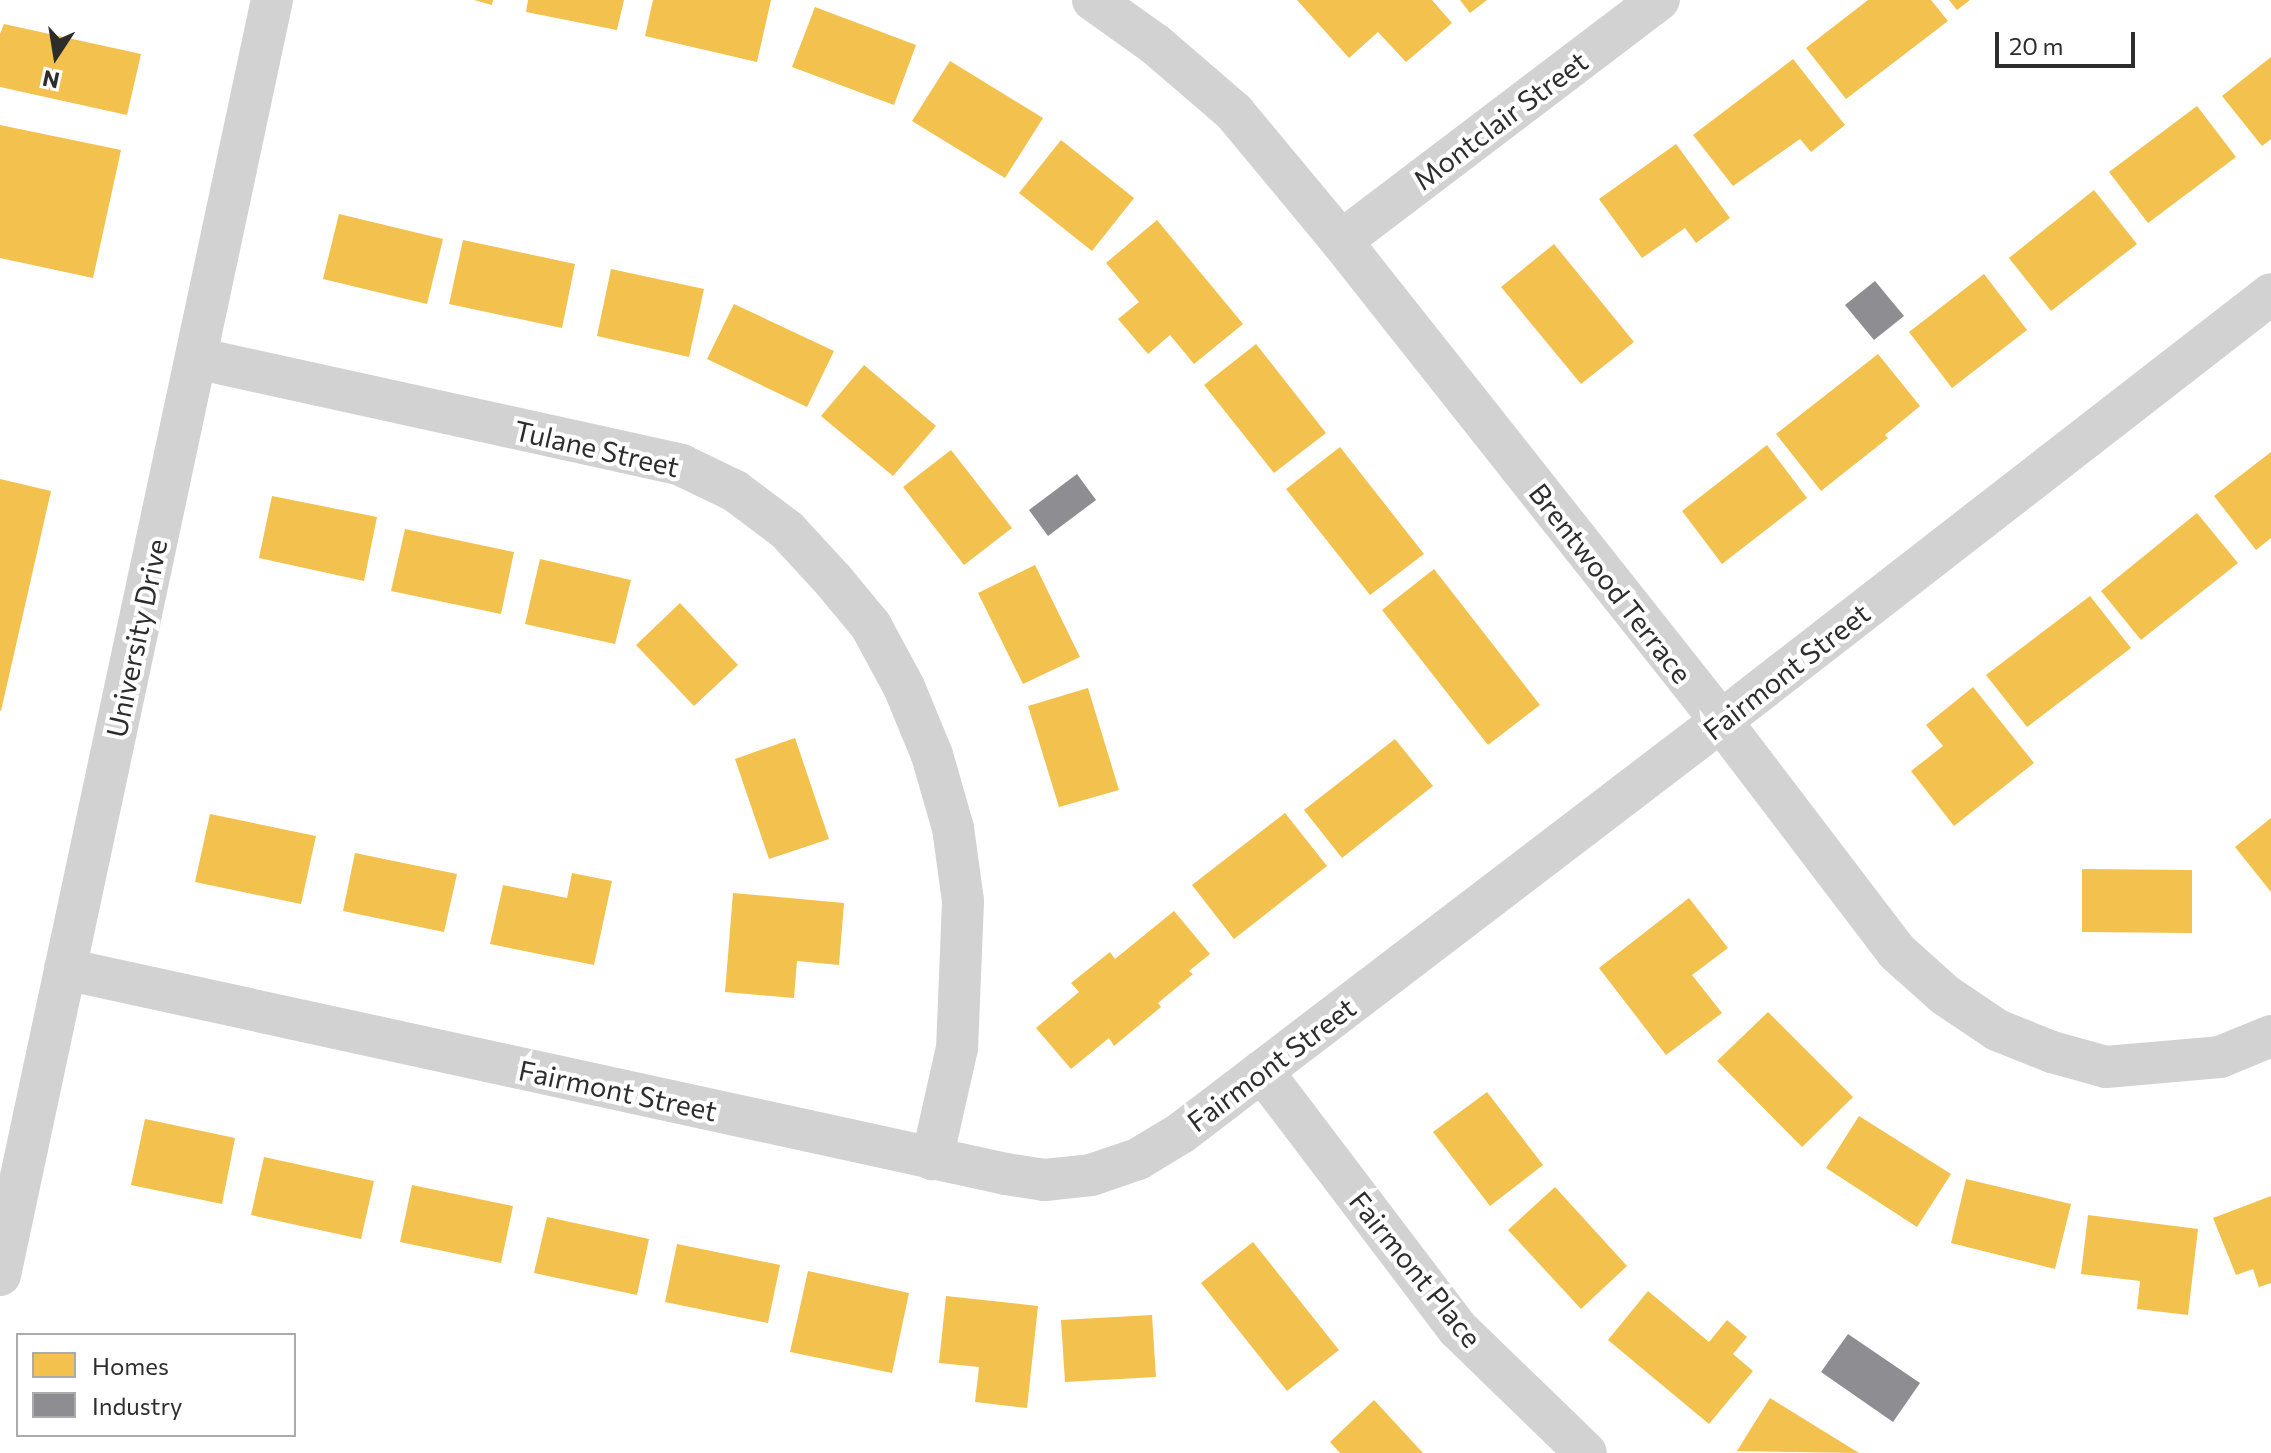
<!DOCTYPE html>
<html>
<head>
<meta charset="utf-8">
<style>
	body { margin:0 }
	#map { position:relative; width:2271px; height:1453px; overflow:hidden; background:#fff; font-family:Commissioner,sans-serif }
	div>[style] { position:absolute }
	.homes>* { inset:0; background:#f2c14e }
	.industry>* { inset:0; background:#8d8d92 }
	.minor>* { height:42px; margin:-21px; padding:0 21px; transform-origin:21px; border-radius:21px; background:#d2d2d2 }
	span { translate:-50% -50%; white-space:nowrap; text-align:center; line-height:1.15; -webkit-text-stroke:8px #fff; paint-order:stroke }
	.street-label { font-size:28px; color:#2d2d2d }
	.legend { position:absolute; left:16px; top:1333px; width:280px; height:104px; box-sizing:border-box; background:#fff; border:2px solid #ababab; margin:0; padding:10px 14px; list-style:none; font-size:24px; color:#2d2d2d }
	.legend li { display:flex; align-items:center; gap:16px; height:40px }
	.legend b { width:40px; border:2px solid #ababab }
	.north { position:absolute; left:16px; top:16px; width:80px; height:80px; -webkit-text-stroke:6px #fff; paint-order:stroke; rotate:192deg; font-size:22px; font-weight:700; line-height:32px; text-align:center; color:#2d2d2d }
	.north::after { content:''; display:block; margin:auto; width:28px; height:36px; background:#2d2d2d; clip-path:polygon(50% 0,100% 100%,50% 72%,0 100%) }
	.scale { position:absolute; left:1995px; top:32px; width:140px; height:36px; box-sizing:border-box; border:4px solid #2d2d2d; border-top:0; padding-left:10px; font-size:24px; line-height:28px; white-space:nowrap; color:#2d2d2d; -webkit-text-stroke:6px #fff; paint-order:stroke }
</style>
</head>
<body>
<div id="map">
	<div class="homes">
		<div style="clip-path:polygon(474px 0,493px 0,492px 5px)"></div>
		<div style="clip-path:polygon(528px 0,624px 0,617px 30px,526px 12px)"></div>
		<div style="clip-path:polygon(653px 0,771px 0,757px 62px,645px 36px)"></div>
		<div style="clip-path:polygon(1297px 0,1432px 0,1452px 23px,1406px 62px,1378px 32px,1349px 58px)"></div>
		<div style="clip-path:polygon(1460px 0,1487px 0,1470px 13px)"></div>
		<div style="clip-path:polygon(1868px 0,1931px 0,1948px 21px,1846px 99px,1806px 48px)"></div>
		<div style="clip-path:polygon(1949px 0,1970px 0,1957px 10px)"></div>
		<div style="clip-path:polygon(815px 7px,916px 45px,894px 105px,792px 67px)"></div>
		<div style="clip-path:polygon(4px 24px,141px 54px,127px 115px,0 87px,0 34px)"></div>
		<div style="clip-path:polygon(2271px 57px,2271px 139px,2262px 146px,2222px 96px)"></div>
		<div style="clip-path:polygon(1793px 59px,1845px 125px,1811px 152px,1800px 139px,1733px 186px,1693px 135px)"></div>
		<div style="clip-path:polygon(950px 61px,1043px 118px,1005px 178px,912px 121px)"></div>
		<div style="clip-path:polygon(2197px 106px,2236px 157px,2148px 223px,2109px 172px)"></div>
		<div style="clip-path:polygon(0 125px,121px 150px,93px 278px,0 258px)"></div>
		<div style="clip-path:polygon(1061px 140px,1134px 198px,1092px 251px,1019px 193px)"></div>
		<div style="clip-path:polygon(1676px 144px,1730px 218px,1696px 243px,1685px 228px,1642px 258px,1599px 199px)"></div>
		<div style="clip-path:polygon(2094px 190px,2137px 244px,2051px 311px,2009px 258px)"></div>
		<div style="clip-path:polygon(339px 214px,443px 239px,427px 304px,323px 279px)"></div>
		<div style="clip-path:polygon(1157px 220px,1243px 324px,1194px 364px,1170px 335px,1148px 354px,1118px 319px,1139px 302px,1106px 263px)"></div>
		<div style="clip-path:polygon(463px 240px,575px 264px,562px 328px,449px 304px)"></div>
		<div style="clip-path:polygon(1554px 244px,1634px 342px,1581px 384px,1501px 287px)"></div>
		<div style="clip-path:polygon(611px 269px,704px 289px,689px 357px,597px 336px)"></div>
		<div style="clip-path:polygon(1984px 274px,2027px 330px,1952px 388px,1909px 332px)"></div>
		<div style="clip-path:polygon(734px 304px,834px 351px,807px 407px,707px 359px)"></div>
		<div style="clip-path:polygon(1256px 344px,1326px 433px,1274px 473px,1204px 385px)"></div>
		<div style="clip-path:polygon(1878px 354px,1920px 406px,1885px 435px,1888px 438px,1821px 491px,1776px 434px)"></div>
		<div style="clip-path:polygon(864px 365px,936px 426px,893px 476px,821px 416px)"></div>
		<div style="clip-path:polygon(1767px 445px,1807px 498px,1722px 564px,1682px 511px)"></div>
		<div style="clip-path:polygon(1340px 447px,1424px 554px,1370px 595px,1286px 489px)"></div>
		<div style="clip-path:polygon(951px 450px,1012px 528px,964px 565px,903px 487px)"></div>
		<div style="clip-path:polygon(2271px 452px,2271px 538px,2256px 550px,2214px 496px)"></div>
		<div style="clip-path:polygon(0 479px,51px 491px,1px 711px,0 710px)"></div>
		<div style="clip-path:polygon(272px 496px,377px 517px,364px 581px,259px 558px)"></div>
		<div style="clip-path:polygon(2197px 513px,2238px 563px,2141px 640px,2101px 591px)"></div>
		<div style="clip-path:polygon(405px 529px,514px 552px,501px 614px,391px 591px)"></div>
		<div style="clip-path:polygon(540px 559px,631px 580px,615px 644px,525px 624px)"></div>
		<div style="clip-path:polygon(1035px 565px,1080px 657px,1023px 684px,978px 593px)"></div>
		<div style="clip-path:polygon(1434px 569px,1540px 705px,1488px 745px,1382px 610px)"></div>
		<div style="clip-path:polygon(2090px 596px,2131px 648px,2027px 727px,1986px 675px)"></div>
		<div style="clip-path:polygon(680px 603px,738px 665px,694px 706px,636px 645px)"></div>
		<div style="clip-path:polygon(1973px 687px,2034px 763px,1954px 826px,1911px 771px,1943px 746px,1926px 725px)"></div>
		<div style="clip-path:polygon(1088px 688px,1119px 790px,1059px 807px,1028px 706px)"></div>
		<div style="clip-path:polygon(795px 738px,829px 839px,769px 859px,735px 759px)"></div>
		<div style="clip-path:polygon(1395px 739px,1433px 786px,1342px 858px,1304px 810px)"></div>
		<div style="clip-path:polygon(1285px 813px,1327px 866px,1234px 939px,1192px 885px)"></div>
		<div style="clip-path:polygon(210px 814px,316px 836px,301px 904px,195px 882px)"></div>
		<div style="clip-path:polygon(2271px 818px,2271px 892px,2235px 847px)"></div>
		<div style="clip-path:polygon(355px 853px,457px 874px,444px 932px,343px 911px)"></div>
		<div style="clip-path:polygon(2082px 869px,2192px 870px,2192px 933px,2082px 932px)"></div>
		<div style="clip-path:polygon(572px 873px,612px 881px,594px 965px,490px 944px,503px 885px,567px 898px)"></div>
		<div style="clip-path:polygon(733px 893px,844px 903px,839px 965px,797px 961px,794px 998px,725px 992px)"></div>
		<div style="clip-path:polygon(1689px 898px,1728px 948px,1692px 975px,1722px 1013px,1666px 1055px,1599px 968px)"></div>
		<div style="clip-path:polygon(1174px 911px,1210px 954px,1189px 971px,1193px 974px,1158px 1003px,1161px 1007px,1114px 1046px,1109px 1038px,1071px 1069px,1036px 1028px,1079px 992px,1071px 983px,1110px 952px,1115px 959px)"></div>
		<div style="clip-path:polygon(1768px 1012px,1853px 1097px,1802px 1147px,1717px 1061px)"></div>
		<div style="clip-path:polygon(1487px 1092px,1543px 1165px,1490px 1206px,1433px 1132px)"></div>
		<div style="clip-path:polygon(1859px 1116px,1951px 1174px,1917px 1227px,1826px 1168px)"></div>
		<div style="clip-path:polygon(145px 1119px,235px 1138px,222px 1204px,131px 1185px)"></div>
		<div style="clip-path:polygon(264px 1157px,374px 1181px,361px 1239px,251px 1215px)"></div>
		<div style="clip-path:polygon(1966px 1179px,2071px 1204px,2055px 1269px,1951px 1243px)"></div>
		<div style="clip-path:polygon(412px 1185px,513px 1206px,501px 1263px,400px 1242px)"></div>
		<div style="clip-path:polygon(1555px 1187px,1627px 1266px,1581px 1309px,1508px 1230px)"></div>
		<div style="clip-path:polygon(2271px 1196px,2271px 1283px,2259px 1287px,2253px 1269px,2236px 1275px,2213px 1218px)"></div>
		<div style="clip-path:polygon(2088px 1215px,2198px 1229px,2188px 1315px,2137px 1309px,2140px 1281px,2081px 1274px)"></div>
		<div style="clip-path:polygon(547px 1217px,649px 1239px,637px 1295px,534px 1273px)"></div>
		<div style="clip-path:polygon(1253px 1242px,1339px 1350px,1287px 1391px,1201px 1283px)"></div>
		<div style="clip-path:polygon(677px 1244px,780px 1265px,768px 1323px,665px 1302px)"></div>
		<div style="clip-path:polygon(808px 1271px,909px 1293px,892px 1373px,790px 1352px)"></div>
		<div style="clip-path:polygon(1648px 1291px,1709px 1342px,1727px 1320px,1747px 1337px,1733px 1354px,1753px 1371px,1709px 1424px,1608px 1340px)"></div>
		<div style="clip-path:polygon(946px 1296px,1038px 1306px,1027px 1408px,975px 1402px,979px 1367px,939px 1363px)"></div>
		<div style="clip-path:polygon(1152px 1315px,1156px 1377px,1065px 1382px,1061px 1320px)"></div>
		<div style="clip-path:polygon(1770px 1398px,1859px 1453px,1737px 1451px)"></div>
		<div style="clip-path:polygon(1374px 1400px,1423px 1453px,1340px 1453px,1330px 1442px)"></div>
	</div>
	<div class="industry">
		<div style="clip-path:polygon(1875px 281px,1904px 316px,1874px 340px,1845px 305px)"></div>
		<div style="clip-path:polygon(1077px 474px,1096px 500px,1048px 536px,1029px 510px)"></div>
		<div style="clip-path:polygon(1848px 1334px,1920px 1383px,1893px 1422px,1821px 1372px)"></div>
	</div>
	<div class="minor">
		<div style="left:1093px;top:0;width:76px;rotate:35.4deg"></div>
		<div style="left:1155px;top:44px;width:104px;rotate:40.7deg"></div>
		<div style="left:1234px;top:112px;width:168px;rotate:50.3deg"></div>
		<div style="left:1341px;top:241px;width:612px;rotate:51.63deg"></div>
		<div style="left:1721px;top:721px;width:290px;rotate:52.7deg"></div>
		<div style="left:1897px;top:952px;width:64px;rotate:41.9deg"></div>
		<div style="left:1945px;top:995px;width:63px;rotate:33.9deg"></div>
		<div style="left:1997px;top:1030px;width:59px;rotate:21.8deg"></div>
		<div style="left:2052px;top:1052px;width:56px;rotate:15.5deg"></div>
		<div style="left:2106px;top:1067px;width:114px;rotate:-5deg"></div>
		<div style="left:2220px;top:1057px;width:55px;rotate:-22.4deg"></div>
		<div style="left:1341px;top:241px;width:399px;rotate:-37.2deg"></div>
		<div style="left:196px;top:358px;width:497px;rotate:12.4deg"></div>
		<div style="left:681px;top:465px;width:60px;rotate:25.7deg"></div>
		<div style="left:735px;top:491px;width:65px;rotate:36.9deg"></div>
		<div style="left:787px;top:530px;width:68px;rotate:47.4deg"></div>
		<div style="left:833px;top:580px;width:60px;rotate:50.4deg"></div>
		<div style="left:871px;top:626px;width:69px;rotate:61.6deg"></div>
		<div style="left:904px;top:687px;width:74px;rotate:67.6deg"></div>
		<div style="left:932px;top:755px;width:76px;rotate:74deg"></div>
		<div style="left:953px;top:828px;width:74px;rotate:82.2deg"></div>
		<div style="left:963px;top:901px;width:147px;rotate:92.3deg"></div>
		<div style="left:957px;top:1048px;width:114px;rotate:102.7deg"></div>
		<div style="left:65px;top:969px;width:963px;rotate:12.29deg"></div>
		<div style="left:1006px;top:1174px;width:39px;rotate:9deg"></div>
		<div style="left:1045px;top:1180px;width:46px;rotate:-6.2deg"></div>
		<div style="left:1091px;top:1175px;width:50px;rotate:-18.8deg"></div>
		<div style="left:1138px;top:1159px;width:50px;rotate:-31.2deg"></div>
		<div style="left:1181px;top:1133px;width:679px;rotate:-37.34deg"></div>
		<div style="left:1721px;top:721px;width:696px;rotate:-37.82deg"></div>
		<div style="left:1262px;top:1071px;width:324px;rotate:52.8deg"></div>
		<div style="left:1458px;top:1329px;width:178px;rotate:44.1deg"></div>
		<div style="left:0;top:1275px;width:1304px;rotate:-77.96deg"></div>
	</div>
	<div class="street-label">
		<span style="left:1500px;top:120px;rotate:-37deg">Montclair Street</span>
		<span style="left:597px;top:448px;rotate:13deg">Tulane Street</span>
		<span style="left:1611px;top:583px;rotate:52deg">Brentwood Terrace</span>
		<span style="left:136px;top:638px;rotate:-78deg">University Drive</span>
		<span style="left:1786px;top:671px;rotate:-38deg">Fairmont Street</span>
		<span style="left:1271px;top:1064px;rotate:-37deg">Fairmont Street</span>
		<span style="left:618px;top:1090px;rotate:12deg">Fairmont Street</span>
		<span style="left:1416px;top:1269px;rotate:51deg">Fairmont Place</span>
	</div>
	<ul class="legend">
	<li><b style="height:22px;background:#f2c14e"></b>Homes</li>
	<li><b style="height:22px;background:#8d8d92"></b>Industry</li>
	</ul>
	<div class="north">N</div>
	<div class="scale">20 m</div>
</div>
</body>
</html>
